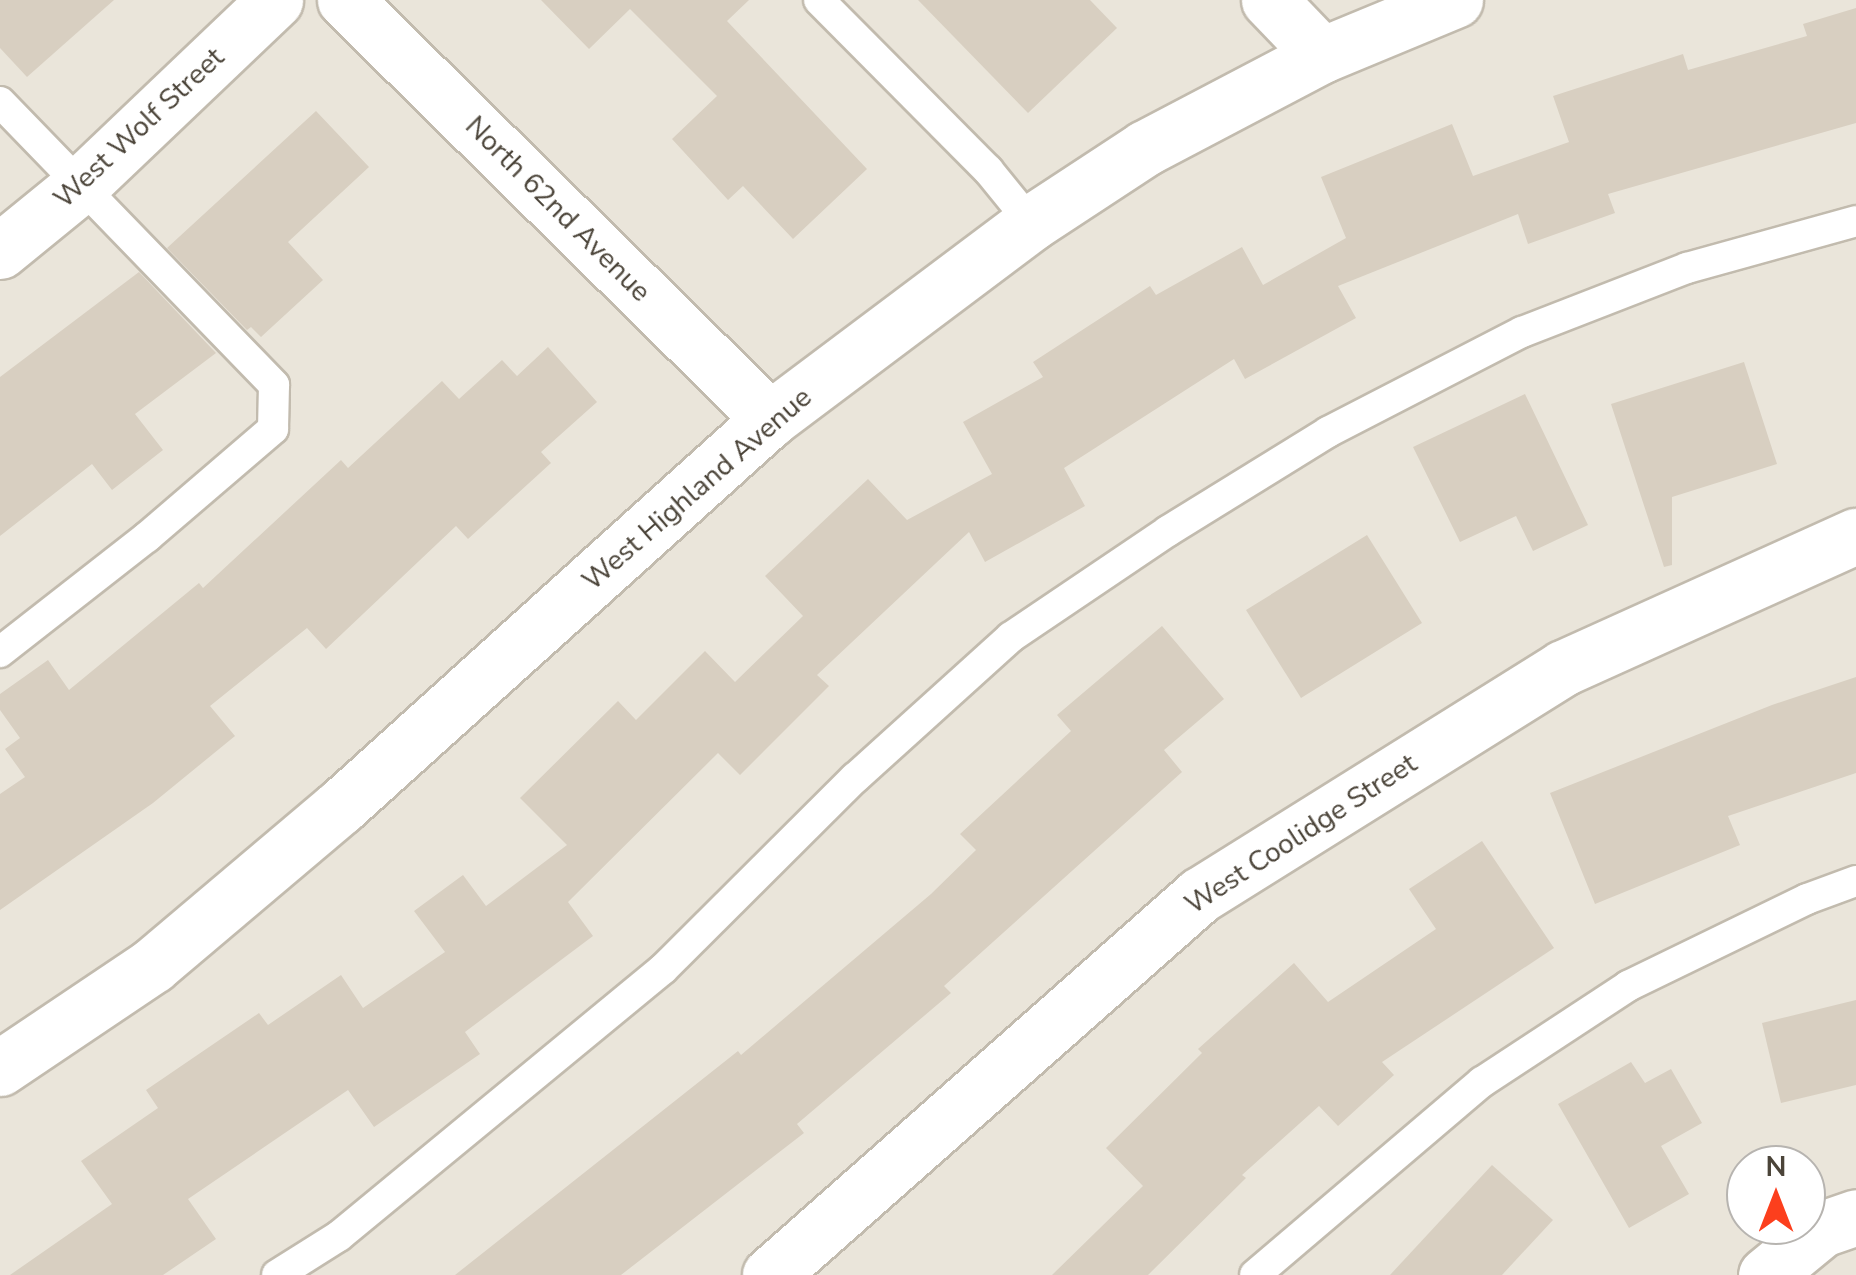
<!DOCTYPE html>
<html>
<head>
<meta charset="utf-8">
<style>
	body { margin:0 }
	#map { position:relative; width:1856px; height:1275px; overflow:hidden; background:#f6f3ec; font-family:"Nunito Sans",sans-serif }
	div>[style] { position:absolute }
	.residential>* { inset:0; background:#eae5da }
	.building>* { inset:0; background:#d8cfc1 }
	.roads { filter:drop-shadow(2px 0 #c2bbae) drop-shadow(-2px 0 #c2bbae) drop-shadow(0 2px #c2bbae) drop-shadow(0 -2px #c2bbae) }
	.service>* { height:30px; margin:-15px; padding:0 15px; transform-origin:15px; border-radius:15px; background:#fff }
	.minor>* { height:55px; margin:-27.5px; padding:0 27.5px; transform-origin:27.5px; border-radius:27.5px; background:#fff }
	span { translate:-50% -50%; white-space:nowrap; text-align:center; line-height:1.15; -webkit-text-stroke:8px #fff; paint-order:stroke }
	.street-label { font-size:28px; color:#4b4439 }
	.north { position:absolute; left:1726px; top:1145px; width:100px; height:100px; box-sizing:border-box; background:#fff; border:2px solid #b7b4b0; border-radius:50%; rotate:0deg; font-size:28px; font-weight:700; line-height:40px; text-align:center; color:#4b4439 }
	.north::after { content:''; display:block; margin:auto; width:35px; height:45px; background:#fc3f1d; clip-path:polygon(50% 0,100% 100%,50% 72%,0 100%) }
</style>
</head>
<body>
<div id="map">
	<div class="residential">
		<div style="clip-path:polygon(evenodd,0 0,1856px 0,1856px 1275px,0 1275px,0 0,1746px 1165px,1806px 1165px,1806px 1225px,1746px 1225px,1746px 1165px)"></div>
	</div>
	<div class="building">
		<div style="clip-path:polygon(0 0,114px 0,27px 77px,0 48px)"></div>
		<div style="clip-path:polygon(541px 0,749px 0,727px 21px,867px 169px,793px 239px,743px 186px,728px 200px,672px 139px,717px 96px,630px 9px,589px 49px)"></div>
		<div style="clip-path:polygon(918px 0,1090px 0,1117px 28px,1028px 113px)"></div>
		<div style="clip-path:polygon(1856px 8px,1856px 123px,1608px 194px,1615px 213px,1528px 244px,1518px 214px,1338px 286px,1356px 318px,1245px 379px,1234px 359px,1064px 468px,1085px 506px,985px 562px,969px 532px,817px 675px,829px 686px,740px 775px,718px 753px,568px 902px,593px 936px,465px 1032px,480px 1054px,374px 1127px,348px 1090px,188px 1199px,216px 1239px,163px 1275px,10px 1275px,112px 1204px,81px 1161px,158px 1108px,146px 1090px,259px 1013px,268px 1025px,341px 975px,363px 1008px,445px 952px,414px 911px,463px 875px,486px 906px,567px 845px,520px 798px,618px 701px,636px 720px,705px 651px,735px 682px,803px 616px,765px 576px,868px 479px,907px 520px,992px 474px,963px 422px,1043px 377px,1033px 362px,1150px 286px,1156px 295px,1242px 247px,1263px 285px,1346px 238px,1321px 177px,1452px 124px,1473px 176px,1569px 142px,1553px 96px,1683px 54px,1688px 70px,1807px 36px,1803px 24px)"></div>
		<div style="clip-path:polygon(316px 111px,369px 167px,288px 242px,323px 280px,261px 337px,251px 327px,247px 330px,167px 248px)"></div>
		<div style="clip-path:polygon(139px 272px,216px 353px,135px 414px,163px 450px,112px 490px,92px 464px,0 536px,0 377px)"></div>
		<div style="clip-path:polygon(548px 347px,597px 402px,541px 452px,551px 463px,468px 539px,456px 526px,326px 649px,307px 628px,210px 706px,235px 736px,153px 803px,0 910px,0 794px,25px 777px,5px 749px,20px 738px,0 710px,0 694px,48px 660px,69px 690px,199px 583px,203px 588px,341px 460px,348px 468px,442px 381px,459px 399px,502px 360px,517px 376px)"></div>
		<div style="clip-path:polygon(1744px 362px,1777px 464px,1672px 497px,1672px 565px,1664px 567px,1611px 404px)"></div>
		<div style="clip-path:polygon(1525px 394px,1588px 525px,1533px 551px,1516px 516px,1460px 542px,1413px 447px)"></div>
		<div style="clip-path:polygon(1367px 535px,1422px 623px,1301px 698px,1246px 610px)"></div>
		<div style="clip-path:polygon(1162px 626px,1224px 699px,1164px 750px,1182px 772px,944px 986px,951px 993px,797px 1124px,804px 1133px,621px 1275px,455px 1275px,738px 1051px,741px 1055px,931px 894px,976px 850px,960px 834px,1071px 731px,1057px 715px)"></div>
		<div style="clip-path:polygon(1856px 677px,1856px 773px,1728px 816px,1740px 845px,1595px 904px,1550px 793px,1772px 705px)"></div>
		<div style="clip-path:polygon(1482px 841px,1554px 948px,1382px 1062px,1394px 1075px,1338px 1126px,1319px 1106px,1242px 1175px,1246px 1178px,1148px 1275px,1052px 1275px,1143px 1186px,1106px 1148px,1202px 1053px,1198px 1049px,1294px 963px,1328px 1002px,1436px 929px,1409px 889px)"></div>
		<div style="clip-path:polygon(1856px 1000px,1856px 1085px,1781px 1103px,1762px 1023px)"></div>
		<div style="clip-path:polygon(1631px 1062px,1645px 1083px,1671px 1069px,1702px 1123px,1661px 1146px,1689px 1194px,1629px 1228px,1558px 1104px)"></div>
		<div style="clip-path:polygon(1492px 1165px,1553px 1220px,1502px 1275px,1390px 1275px)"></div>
	</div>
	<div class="roads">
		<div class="service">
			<div style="left:819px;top:0;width:240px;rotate:45.2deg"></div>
			<div style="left:988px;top:170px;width:68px;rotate:50.9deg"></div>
			<div style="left:0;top:102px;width:394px;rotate:45.9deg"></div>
			<div style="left:274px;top:385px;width:44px;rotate:91.3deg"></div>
			<div style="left:273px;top:429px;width:166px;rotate:139.4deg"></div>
			<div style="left:147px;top:537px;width:187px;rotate:142deg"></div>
			<div style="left:277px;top:1275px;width:73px;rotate:-32.2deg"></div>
			<div style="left:339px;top:1236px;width:420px;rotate:-39.5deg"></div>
			<div style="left:663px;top:969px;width:271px;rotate:-44.9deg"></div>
			<div style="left:855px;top:778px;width:210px;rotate:-42.1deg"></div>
			<div style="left:1011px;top:637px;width:189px;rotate:-34deg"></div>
			<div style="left:1168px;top:531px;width:188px;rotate:-31.7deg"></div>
			<div style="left:1328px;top:432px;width:218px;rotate:-27.3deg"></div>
			<div style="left:1522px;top:332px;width:177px;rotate:-21.2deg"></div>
			<div style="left:1687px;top:268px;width:175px;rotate:-15.5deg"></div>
			<div style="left:1255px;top:1275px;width:298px;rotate:-40.4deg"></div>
			<div style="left:1482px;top:1082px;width:175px;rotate:-33.3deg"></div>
			<div style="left:1628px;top:986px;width:199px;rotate:-25.9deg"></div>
			<div style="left:1807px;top:899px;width:52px;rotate:-20.2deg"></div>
		</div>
		<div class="minor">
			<div style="left:345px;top:0;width:597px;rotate:44.59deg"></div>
			<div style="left:1269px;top:0;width:76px;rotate:46.1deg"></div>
			<div style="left:0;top:251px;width:104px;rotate:-39.2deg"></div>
			<div style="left:81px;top:185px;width:268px;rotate:-43.6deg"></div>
			<div style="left:0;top:1068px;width:184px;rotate:-33.9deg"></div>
			<div style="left:153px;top:965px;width:245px;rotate:-40.2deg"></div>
			<div style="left:340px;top:807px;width:579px;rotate:-42.06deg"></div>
			<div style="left:770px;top:419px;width:326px;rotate:-36.9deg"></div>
			<div style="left:1031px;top:223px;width:136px;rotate:-33.3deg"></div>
			<div style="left:1145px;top:148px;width:200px;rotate:-27.7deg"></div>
			<div style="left:1322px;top:55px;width:144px;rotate:-22.5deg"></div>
			<div style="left:770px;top:1275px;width:574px;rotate:-41.47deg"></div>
			<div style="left:1200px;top:895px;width:428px;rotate:-32deg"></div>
			<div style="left:1563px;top:668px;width:321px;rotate:-24.3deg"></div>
			<div style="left:1766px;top:1275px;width:72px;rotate:-39.4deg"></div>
			<div style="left:1822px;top:1229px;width:36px;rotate:-19deg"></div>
		</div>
	</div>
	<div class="street-label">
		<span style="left:139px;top:128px;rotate:-43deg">West Wolf Street</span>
		<span style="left:558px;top:209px;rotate:45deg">North 62nd Avenue</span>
		<span style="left:697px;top:489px;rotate:-41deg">West Highland Avenue</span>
		<span style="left:1301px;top:834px;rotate:-33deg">West Coolidge Street</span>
	</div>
	<div class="north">N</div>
</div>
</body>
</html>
